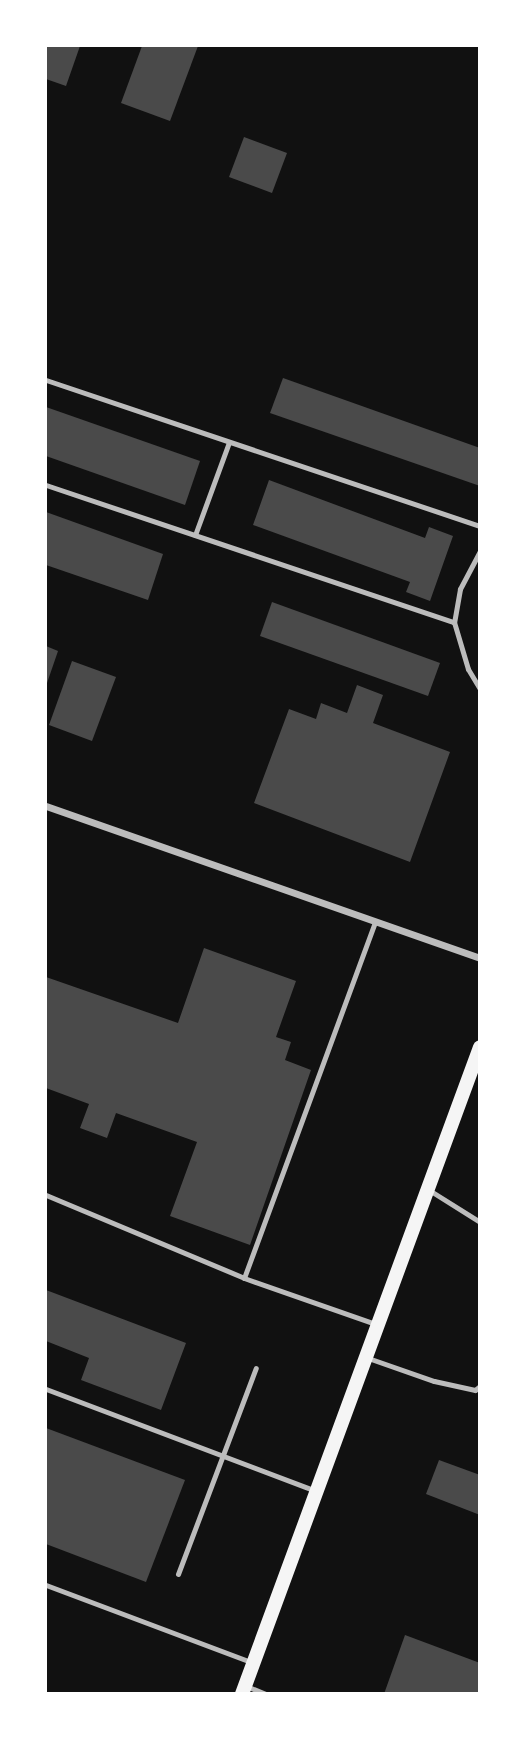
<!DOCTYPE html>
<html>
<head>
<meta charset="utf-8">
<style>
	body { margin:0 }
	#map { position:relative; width:525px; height:1739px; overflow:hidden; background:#111; font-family:Arial,sans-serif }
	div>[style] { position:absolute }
	.building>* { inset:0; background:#4a4a4a }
	.service>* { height:5px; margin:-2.5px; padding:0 2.5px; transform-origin:2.5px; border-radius:2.5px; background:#bcbcbc }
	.minor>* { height:7px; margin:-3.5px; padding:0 3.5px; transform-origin:3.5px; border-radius:3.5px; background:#bcbcbc }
	.secondary>* { height:14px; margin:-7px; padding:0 7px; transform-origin:7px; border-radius:7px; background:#f5f5f5 }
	span { translate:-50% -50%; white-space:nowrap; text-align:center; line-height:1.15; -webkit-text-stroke:5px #fff; paint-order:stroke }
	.frame { position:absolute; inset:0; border:47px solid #fff; pointer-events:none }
</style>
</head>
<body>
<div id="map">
	<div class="building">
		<div style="clip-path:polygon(46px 46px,80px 46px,66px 86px,46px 79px)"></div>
		<div style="clip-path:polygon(142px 46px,198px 46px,170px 121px,121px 103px)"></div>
		<div style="clip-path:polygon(244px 137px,287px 153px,272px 193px,229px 177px)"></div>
		<div style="clip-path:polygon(283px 378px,480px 448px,480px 486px,270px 413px)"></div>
		<div style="clip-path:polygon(46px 407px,200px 461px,185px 505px,46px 456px)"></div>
		<div style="clip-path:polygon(269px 480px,425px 538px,429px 527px,453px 536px,430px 601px,406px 592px,410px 582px,253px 525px)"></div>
		<div style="clip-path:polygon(46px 512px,163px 554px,148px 600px,46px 565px)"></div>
		<div style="clip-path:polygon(272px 602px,440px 663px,428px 696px,260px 636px)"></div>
		<div style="clip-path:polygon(46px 646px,58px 651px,46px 686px)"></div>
		<div style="clip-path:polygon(72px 661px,116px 677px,92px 741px,49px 725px)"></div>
		<div style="clip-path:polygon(357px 685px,383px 695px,373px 723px,450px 752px,410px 862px,254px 803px,289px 709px,316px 719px,321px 703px,347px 713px)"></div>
		<div style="clip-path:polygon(204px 948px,296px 981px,276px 1037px,291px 1042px,285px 1060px,311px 1070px,250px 1245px,170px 1216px,197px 1142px,116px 1113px,107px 1138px,80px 1128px,89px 1104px,46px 1088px,46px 977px,178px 1023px)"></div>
		<div style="clip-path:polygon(46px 1290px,186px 1343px,161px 1410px,81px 1380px,89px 1358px,46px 1341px)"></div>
		<div style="clip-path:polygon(46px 1428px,185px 1480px,146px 1582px,46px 1544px)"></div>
		<div style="clip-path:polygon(439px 1460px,480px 1475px,480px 1515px,426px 1494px)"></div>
		<div style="clip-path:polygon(405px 1635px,480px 1663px,480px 1694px,384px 1694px)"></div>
	</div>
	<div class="service">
		<div style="left:46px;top:380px;width:458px;rotate:18.6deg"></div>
		<div style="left:46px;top:485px;width:430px;rotate:18.6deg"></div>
		<div style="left:195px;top:535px;width:99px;rotate:-69.9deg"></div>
		<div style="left:480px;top:551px;width:43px;rotate:117.8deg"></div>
		<div style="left:460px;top:589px;width:34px;rotate:100deg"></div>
		<div style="left:454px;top:622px;width:49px;rotate:73.4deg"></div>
		<div style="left:468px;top:669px;width:23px;rotate:59deg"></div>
		<div style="left:429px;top:1190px;width:60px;rotate:32.1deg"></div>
		<div style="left:46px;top:1195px;width:215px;rotate:22.7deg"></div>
		<div style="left:244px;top:1278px;width:139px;rotate:19.3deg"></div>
		<div style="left:244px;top:1278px;width:380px;rotate:-69.8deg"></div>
		<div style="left:368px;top:1358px;width:70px;rotate:19.2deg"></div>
		<div style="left:434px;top:1381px;width:42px;rotate:12.4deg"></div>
		<div style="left:475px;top:1390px;width:6px;rotate:-39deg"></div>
		<div style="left:46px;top:1389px;width:289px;rotate:20.7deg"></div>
		<div style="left:178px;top:1574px;width:220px;rotate:-69.3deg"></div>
		<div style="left:46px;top:1585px;width:221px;rotate:20.6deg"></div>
		<div style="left:246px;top:1686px;width:22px;rotate:22deg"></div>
	</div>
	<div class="minor">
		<div style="left:46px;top:806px;width:460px;rotate:19.3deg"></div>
	</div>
	<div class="secondary">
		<div style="left:242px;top:1694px;width:689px;rotate:-69.8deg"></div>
	</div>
	<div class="frame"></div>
</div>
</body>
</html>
